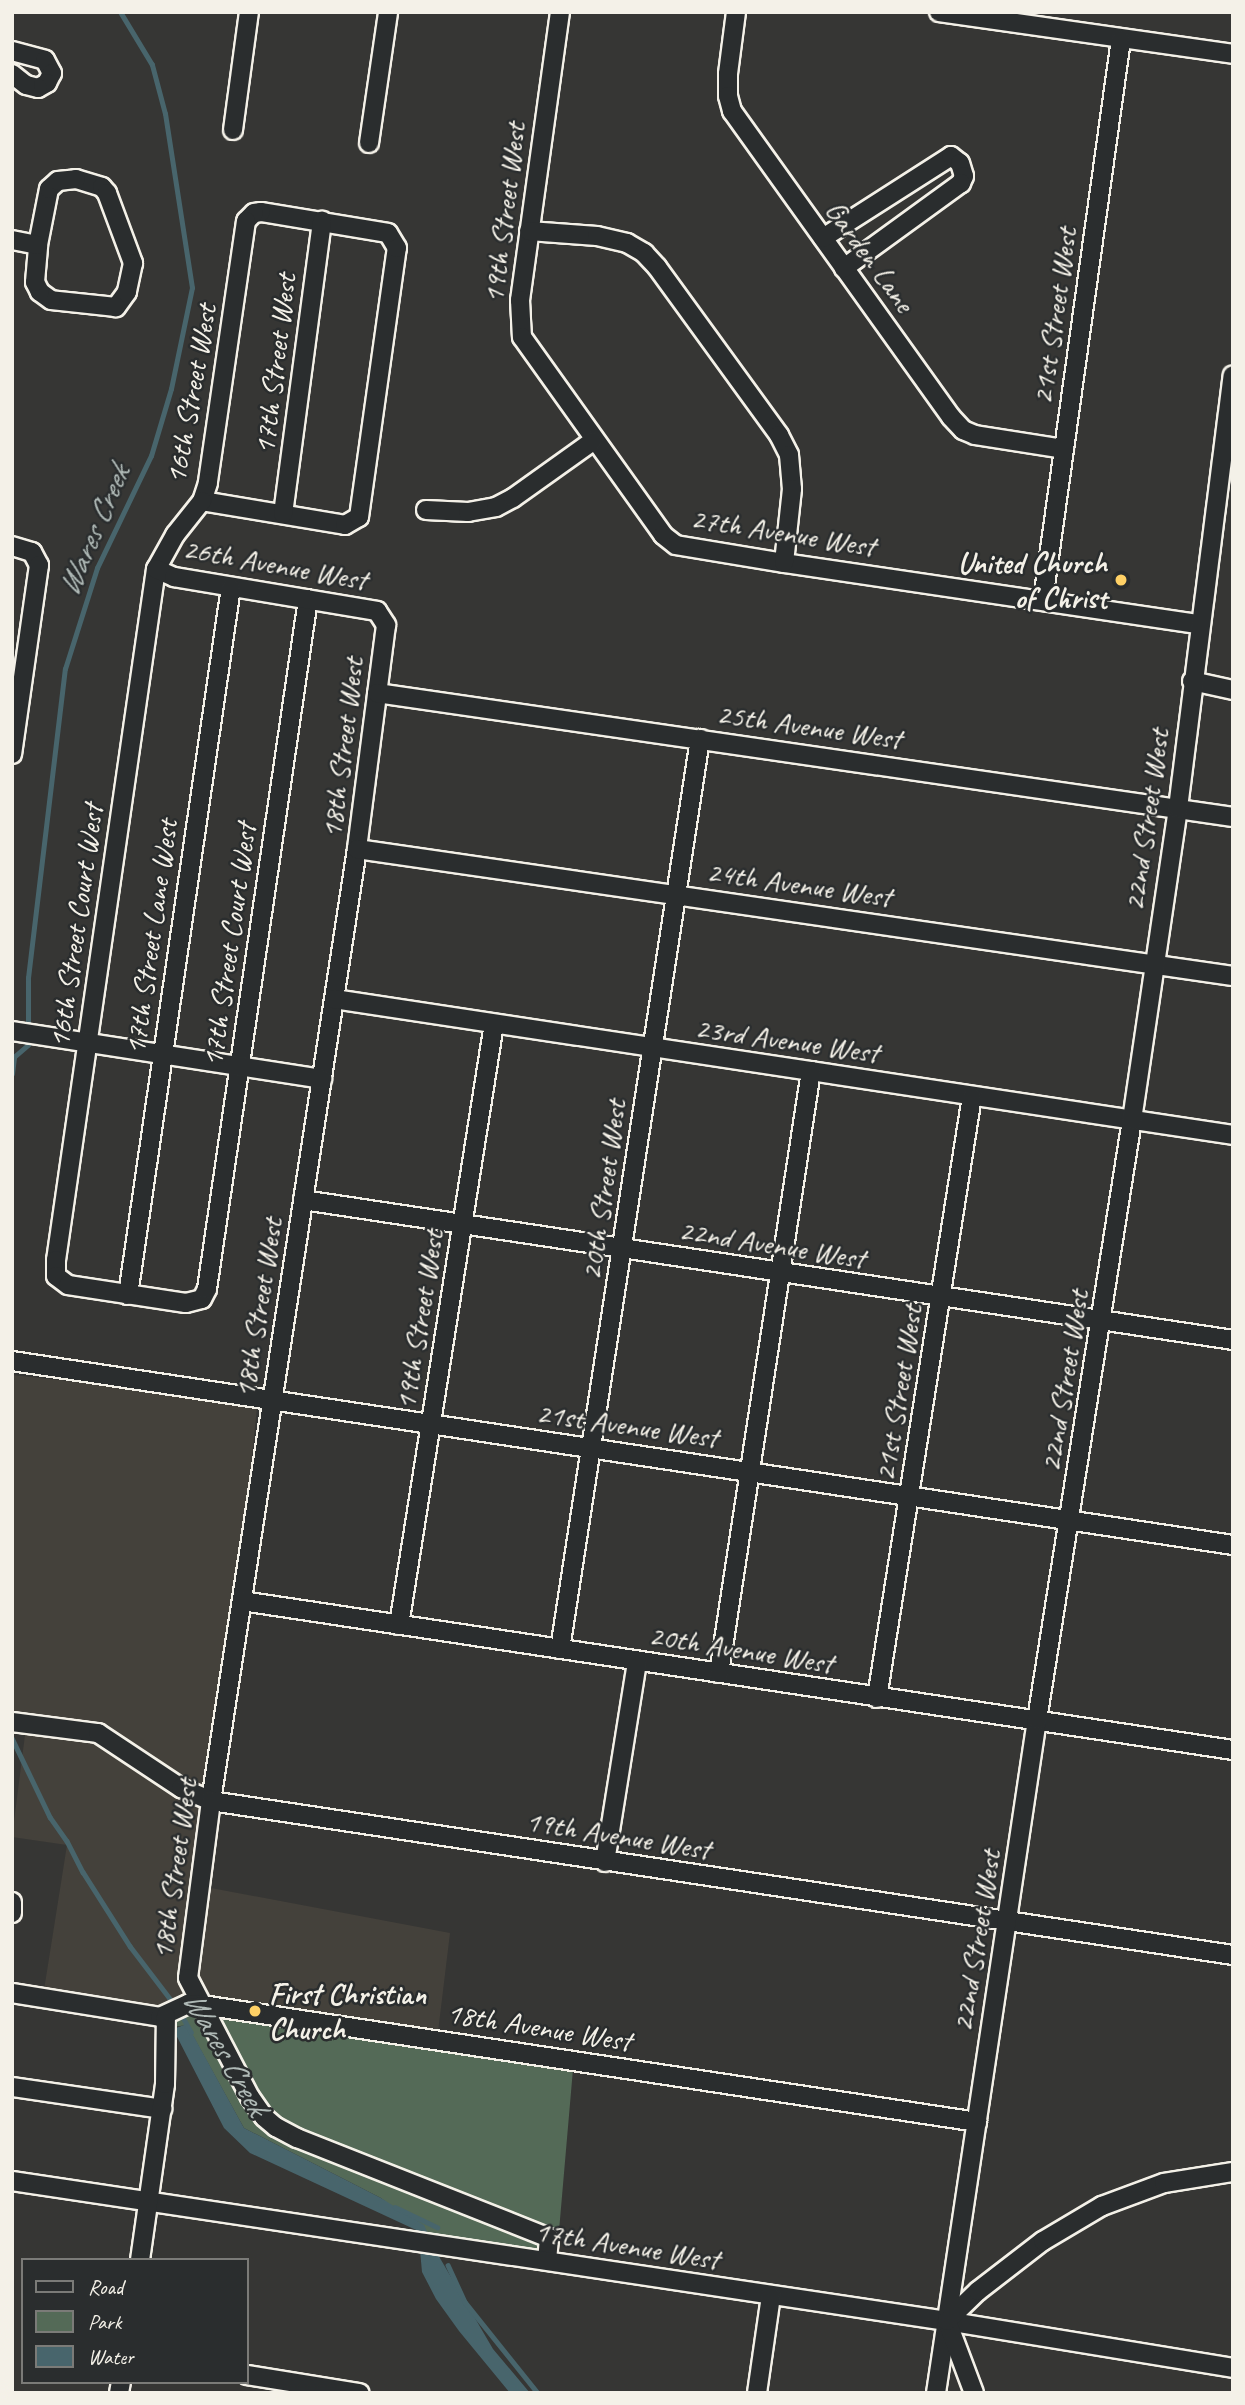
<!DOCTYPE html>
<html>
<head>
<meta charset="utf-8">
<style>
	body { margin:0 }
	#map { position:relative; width:1245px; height:2405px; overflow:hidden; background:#363634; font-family:Caveat,sans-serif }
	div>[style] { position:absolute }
	.built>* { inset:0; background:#44413b }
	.green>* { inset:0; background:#546a57 }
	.water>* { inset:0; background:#48656c }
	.stream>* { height:4.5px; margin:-2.25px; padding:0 2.25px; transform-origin:2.25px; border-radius:2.25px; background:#48656c }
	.roads { filter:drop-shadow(2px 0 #f4f1e8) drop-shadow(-2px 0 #f4f1e8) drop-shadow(0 2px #f4f1e8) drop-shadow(0 -2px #f4f1e8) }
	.minor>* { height:18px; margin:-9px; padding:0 9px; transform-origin:9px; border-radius:9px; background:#2a2d2e }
	.dots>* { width:19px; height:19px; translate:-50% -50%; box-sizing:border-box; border:4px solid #2a2d2e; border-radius:50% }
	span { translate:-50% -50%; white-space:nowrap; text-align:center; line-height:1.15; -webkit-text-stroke:5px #2a2d2e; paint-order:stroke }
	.street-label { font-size:30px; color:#f4f1e8 }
	.poi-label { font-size:30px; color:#f4f1e8; font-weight:700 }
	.right { translate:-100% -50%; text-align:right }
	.left { translate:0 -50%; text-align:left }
	.water-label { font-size:32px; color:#afb9b6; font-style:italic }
	.frame { position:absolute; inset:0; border:14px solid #f4f1e8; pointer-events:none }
	.legend { position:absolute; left:21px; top:2258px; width:228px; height:126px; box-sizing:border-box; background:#2a2d2e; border:2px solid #7b7b78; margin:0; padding:9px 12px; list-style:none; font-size:21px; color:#f4f1e8 }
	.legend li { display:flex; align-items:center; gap:14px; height:35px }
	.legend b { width:35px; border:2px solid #7b7b78 }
</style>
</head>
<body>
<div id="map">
	<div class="built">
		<div style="clip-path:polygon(12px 1375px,152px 1390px,257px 1407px,243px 1545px,206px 1790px,184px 1781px,125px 1741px,12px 1714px)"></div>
		<div style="clip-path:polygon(12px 1729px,96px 1741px,204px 1806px,181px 1981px,188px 1997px,159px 2009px,44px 1990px,67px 1845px,12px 1837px,25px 1735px)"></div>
		<div style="clip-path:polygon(218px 1810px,211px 1888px,450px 1933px,438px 2032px,207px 1998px,195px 1977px)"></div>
	</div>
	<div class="green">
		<div style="clip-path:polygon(187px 2013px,199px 2014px,294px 2146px,541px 2247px,541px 2252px,429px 2236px,381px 2198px,244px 2128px,187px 2025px,173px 2027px,173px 2021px)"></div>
		<div style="clip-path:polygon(216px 2016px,573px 2069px,557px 2254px,555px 2241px,280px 2120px,262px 2103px)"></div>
	</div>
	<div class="water">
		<div style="clip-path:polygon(187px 2024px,244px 2128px,381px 2198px,424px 2225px,429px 2236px,250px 2153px,224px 2128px,173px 2029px)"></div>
		<div style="clip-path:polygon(420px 2250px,437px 2253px,493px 2349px,530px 2393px,510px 2393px,459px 2331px,436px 2299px,422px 2272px)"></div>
	</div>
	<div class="stream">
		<div style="left:28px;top:1028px;width:50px;rotate:-90deg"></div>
		<div style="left:28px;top:978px;width:311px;rotate:-83.2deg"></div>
		<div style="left:65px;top:669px;width:106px;rotate:-72.4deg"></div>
		<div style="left:97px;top:568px;width:124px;rotate:-64.3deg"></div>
		<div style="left:151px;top:456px;width:70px;rotate:-73.4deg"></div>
		<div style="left:171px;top:389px;width:103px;rotate:-78.3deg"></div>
		<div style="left:192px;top:288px;width:176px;rotate:-98.8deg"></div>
		<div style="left:165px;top:114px;width:51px;rotate:-104.9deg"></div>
		<div style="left:152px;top:65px;width:62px;rotate:-121.1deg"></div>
		<div style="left:12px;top:1074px;width:17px;rotate:-83deg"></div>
		<div style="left:14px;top:1057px;width:18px;rotate:-41deg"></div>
		<div style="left:28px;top:1045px;width:9px;rotate:-90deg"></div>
		<div style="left:12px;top:1738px;width:88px;rotate:64.3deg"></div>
		<div style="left:50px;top:1817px;width:29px;rotate:55deg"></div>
		<div style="left:67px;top:1841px;width:35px;rotate:63deg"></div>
		<div style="left:83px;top:1872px;width:88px;rotate:57.6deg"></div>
		<div style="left:130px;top:1946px;width:74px;rotate:52.7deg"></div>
		<div style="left:180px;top:2012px;width:23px;rotate:61deg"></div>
		<div style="left:395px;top:2207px;width:47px;rotate:25.5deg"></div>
		<div style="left:448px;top:2265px;width:41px;rotate:65.3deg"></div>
		<div style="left:465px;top:2302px;width:117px;rotate:51.3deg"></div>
	</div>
	<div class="roads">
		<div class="minor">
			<div style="left:560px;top:12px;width:291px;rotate:97.9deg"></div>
			<div style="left:520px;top:300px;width:37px;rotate:87deg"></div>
			<div style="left:522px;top:337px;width:243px;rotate:54.5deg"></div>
			<div style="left:663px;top:535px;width:16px;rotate:38deg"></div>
			<div style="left:676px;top:545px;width:109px;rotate:9.5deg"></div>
			<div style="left:784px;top:563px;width:419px;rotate:8.4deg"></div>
			<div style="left:736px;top:12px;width:63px;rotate:97.4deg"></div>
			<div style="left:728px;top:74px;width:22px;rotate:90deg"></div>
			<div style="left:728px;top:96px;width:16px;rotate:75deg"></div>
			<div style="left:732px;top:111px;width:376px;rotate:54.4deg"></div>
			<div style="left:951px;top:417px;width:18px;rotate:47deg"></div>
			<div style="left:963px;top:430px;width:13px;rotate:23deg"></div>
			<div style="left:975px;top:435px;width:90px;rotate:8.9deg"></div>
			<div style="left:939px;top:12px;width:297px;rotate:8.1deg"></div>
			<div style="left:12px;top:51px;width:34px;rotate:15deg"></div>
			<div style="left:45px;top:60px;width:15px;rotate:62deg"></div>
			<div style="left:52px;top:73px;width:11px;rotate:117deg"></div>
			<div style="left:47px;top:83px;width:10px;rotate:151deg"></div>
			<div style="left:38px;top:88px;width:12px;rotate:-166deg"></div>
			<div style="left:26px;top:85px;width:18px;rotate:-142deg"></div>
			<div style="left:233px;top:130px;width:119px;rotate:-82.3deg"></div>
			<div style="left:369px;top:143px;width:132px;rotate:-81.7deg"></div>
			<div style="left:76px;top:179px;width:27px;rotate:17deg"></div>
			<div style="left:102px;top:187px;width:8px;rotate:50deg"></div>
			<div style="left:107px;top:193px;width:75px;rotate:69.6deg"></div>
			<div style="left:133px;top:263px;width:30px;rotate:102deg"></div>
			<div style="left:127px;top:292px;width:19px;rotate:126deg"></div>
			<div style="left:116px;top:307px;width:65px;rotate:-173.9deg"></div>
			<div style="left:51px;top:300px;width:14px;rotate:-144deg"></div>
			<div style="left:40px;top:292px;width:11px;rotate:-117deg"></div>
			<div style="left:35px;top:282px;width:37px;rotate:-85deg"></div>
			<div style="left:38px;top:245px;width:57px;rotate:-78.9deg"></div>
			<div style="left:49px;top:189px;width:12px;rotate:-42deg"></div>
			<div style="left:58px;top:181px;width:18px;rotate:-6deg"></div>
			<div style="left:529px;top:231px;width:68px;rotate:4.2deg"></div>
			<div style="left:597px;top:236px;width:31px;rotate:13deg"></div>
			<div style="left:627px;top:243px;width:20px;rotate:30deg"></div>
			<div style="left:644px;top:253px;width:19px;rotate:47deg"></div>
			<div style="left:657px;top:267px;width:208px;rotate:54deg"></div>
			<div style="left:779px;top:435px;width:22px;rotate:63deg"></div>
			<div style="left:789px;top:455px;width:34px;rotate:85deg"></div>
			<div style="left:792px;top:489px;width:74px;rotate:96.2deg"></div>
			<div style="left:823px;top:238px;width:152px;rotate:-32.6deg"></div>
			<div style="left:951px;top:156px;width:11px;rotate:38deg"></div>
			<div style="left:960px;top:163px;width:14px;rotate:73deg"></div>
			<div style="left:964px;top:176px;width:8px;rotate:113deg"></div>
			<div style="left:961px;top:183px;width:145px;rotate:144deg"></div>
			<div style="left:12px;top:240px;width:26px;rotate:11deg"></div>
			<div style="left:202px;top:501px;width:145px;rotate:9.5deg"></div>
			<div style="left:345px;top:525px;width:16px;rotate:-30deg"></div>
			<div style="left:359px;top:517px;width:272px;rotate:-82deg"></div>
			<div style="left:397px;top:248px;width:17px;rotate:-121deg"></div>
			<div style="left:388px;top:233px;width:129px;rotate:-170.6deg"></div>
			<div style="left:261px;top:212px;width:7px;rotate:172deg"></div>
			<div style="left:254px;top:213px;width:11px;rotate:135deg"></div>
			<div style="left:246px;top:221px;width:265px;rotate:98.3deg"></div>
			<div style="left:208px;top:483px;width:19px;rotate:108deg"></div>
			<div style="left:202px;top:501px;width:43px;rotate:128.5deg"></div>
			<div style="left:175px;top:535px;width:39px;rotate:119deg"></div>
			<div style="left:156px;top:569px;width:698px;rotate:98.23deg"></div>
			<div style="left:56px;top:1260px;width:16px;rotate:90deg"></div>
			<div style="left:56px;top:1276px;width:15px;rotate:37deg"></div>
			<div style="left:68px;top:1285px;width:119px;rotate:8.7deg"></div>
			<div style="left:186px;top:1303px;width:16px;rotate:-14deg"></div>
			<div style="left:202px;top:1299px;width:11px;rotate:-63deg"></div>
			<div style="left:207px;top:1289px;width:697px;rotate:-81.67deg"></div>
			<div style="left:426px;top:510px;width:42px;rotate:2.7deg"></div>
			<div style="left:468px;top:512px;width:28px;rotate:-10deg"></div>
			<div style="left:496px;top:507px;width:19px;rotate:-28deg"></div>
			<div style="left:513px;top:498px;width:98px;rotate:-35.5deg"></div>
			<div style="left:283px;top:514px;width:296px;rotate:-82.4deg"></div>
			<div style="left:12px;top:546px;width:21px;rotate:17deg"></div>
			<div style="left:32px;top:552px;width:15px;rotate:62deg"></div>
			<div style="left:39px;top:565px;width:191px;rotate:98.1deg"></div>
			<div style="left:156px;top:569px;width:20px;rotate:24deg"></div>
			<div style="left:174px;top:577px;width:206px;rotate:9.5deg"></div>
			<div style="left:377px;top:611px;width:17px;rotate:57deg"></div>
			<div style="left:386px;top:625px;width:226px;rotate:97.4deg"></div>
			<div style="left:357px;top:849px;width:963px;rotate:98.72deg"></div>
			<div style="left:211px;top:1801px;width:178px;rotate:97.4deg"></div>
			<div style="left:188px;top:1978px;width:134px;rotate:62.5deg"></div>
			<div style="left:250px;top:2097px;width:24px;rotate:55deg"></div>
			<div style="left:264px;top:2117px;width:16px;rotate:40deg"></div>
			<div style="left:276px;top:2127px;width:24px;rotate:28deg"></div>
			<div style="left:297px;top:2138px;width:271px;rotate:21.6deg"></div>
			<div style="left:549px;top:2238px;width:22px;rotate:95deg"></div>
			<div style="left:1043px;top:600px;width:566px;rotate:-82.08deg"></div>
			<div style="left:1192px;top:681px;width:42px;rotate:12.4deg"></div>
			<div style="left:377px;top:693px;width:865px;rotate:8.24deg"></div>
			<div style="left:357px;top:849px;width:885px;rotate:8.25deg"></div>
			<div style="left:334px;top:999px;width:909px;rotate:8.6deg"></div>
			<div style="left:12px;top:1031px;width:314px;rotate:8.8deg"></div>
			<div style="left:303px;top:1200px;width:940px;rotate:8.56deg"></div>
			<div style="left:128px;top:1295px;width:715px;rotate:-81.72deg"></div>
			<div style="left:12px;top:1361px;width:1235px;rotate:8.57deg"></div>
			<div style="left:242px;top:1601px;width:1002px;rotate:8.55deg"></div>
			<div style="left:399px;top:1625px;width:608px;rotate:-81.02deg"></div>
			<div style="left:560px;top:1649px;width:921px;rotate:-81.25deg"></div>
			<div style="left:719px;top:1673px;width:609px;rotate:-81.31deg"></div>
			<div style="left:877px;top:1698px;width:609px;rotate:-81.03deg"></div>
			<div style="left:12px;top:1722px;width:87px;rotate:7.3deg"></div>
			<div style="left:98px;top:1733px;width:100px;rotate:33.5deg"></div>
			<div style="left:181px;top:1788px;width:33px;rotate:23deg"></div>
			<div style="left:211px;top:1801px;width:1034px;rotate:8.57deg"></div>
			<div style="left:605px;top:1862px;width:203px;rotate:-80.9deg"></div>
			<div style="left:12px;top:1902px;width:11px;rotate:90deg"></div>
			<div style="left:12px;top:1993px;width:150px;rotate:9.2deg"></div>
			<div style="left:160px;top:2017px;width:31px;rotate:-25deg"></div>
			<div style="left:188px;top:2004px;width:14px;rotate:4deg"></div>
			<div style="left:202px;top:2005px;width:784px;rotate:8.58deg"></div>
			<div style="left:12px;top:2087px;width:152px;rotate:8.3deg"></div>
			<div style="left:12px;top:2181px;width:945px;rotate:8.52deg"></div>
			<div style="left:947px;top:2321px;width:290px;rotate:9.3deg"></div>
			<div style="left:140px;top:2260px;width:178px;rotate:-81.9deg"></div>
			<div style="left:165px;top:2084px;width:68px;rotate:-89.2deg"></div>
			<div style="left:247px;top:2375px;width:114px;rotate:9.1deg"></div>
			<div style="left:119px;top:2393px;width:11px;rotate:-80deg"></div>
			<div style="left:757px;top:2393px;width:98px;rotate:-81.8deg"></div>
			<div style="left:936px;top:2393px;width:681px;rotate:-81.47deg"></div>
			<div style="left:1037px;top:1720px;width:607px;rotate:-81deg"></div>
			<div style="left:1132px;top:1120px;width:315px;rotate:-81.6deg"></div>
			<div style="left:1178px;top:808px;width:436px;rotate:-82.8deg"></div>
			<div style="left:974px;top:2393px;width:77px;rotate:-110.6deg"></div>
			<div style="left:947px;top:2321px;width:43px;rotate:-44.1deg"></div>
			<div style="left:978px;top:2291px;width:82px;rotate:-37.6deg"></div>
			<div style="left:1043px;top:2241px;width:69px;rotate:-30.7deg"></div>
			<div style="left:1102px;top:2206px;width:66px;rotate:-20.4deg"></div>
			<div style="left:1164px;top:2183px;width:70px;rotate:-9.1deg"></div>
		</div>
	</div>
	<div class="dots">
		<div style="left:1121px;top:580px;background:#ffd166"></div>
		<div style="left:255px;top:2011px;background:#ffd166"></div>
	</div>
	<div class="street-label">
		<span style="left:504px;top:213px;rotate:-83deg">19th Street West</span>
		<span style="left:870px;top:256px;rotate:54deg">Garden Lane</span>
		<span style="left:1054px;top:316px;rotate:-82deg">21st Street West</span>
		<span style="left:275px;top:364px;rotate:-83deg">17th Street West</span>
		<span style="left:191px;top:394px;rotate:-80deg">16th Street West</span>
		<span style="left:783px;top:532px;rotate:9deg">27th Avenue West</span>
		<span style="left:275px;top:564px;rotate:10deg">26th Avenue West</span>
		<span style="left:809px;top:726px;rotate:8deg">25th Avenue West</span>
		<span style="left:342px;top:748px;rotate:-83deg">18th Street West</span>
		<span style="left:1146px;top:820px;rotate:-82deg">22nd Street West</span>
		<span style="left:799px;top:884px;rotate:8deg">24th Avenue West</span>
		<span style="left:76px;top:926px;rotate:-82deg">16th Street Court West</span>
		<span style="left:151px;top:937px;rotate:-82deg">17th Street Lane West</span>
		<span style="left:229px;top:945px;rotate:-82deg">17th Street Court West</span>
		<span style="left:787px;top:1040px;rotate:8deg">23rd Avenue West</span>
		<span style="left:603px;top:1190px;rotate:-82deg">20th Street West</span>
		<span style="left:772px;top:1244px;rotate:9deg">22nd Avenue West</span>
		<span style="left:258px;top:1308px;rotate:-81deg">18th Street West</span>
		<span style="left:419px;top:1320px;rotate:-81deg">19th Street West</span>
		<span style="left:1064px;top:1381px;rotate:-81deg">22nd Street West</span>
		<span style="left:898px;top:1393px;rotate:-81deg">21st Street West</span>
		<span style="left:627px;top:1425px;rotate:8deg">21st Avenue West</span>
		<span style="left:741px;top:1649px;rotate:9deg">20th Avenue West</span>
		<span style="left:618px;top:1835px;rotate:9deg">19th Avenue West</span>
		<span style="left:174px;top:1869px;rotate:-82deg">18th Street West</span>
		<span style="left:976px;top:1941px;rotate:-81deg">22nd Street West</span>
		<span style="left:539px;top:2027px;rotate:9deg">18th Avenue West</span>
		<span style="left:627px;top:2245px;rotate:9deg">17th Avenue West</span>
	</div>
	<div class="poi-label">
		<span class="right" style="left:1107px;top:580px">United Church<br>of Christ</span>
		<span class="left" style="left:269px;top:2011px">First Christian<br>Church</span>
	</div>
	<div class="water-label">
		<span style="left:94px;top:531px;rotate:-67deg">Wares Creek</span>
		<span style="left:225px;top:2053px;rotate:60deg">Wares Creek</span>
	</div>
	<div class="frame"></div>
	<ul class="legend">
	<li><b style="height:9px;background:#2a2d2e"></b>Road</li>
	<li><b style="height:19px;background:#546a57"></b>Park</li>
	<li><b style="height:19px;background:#48656c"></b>Water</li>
	</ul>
</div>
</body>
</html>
